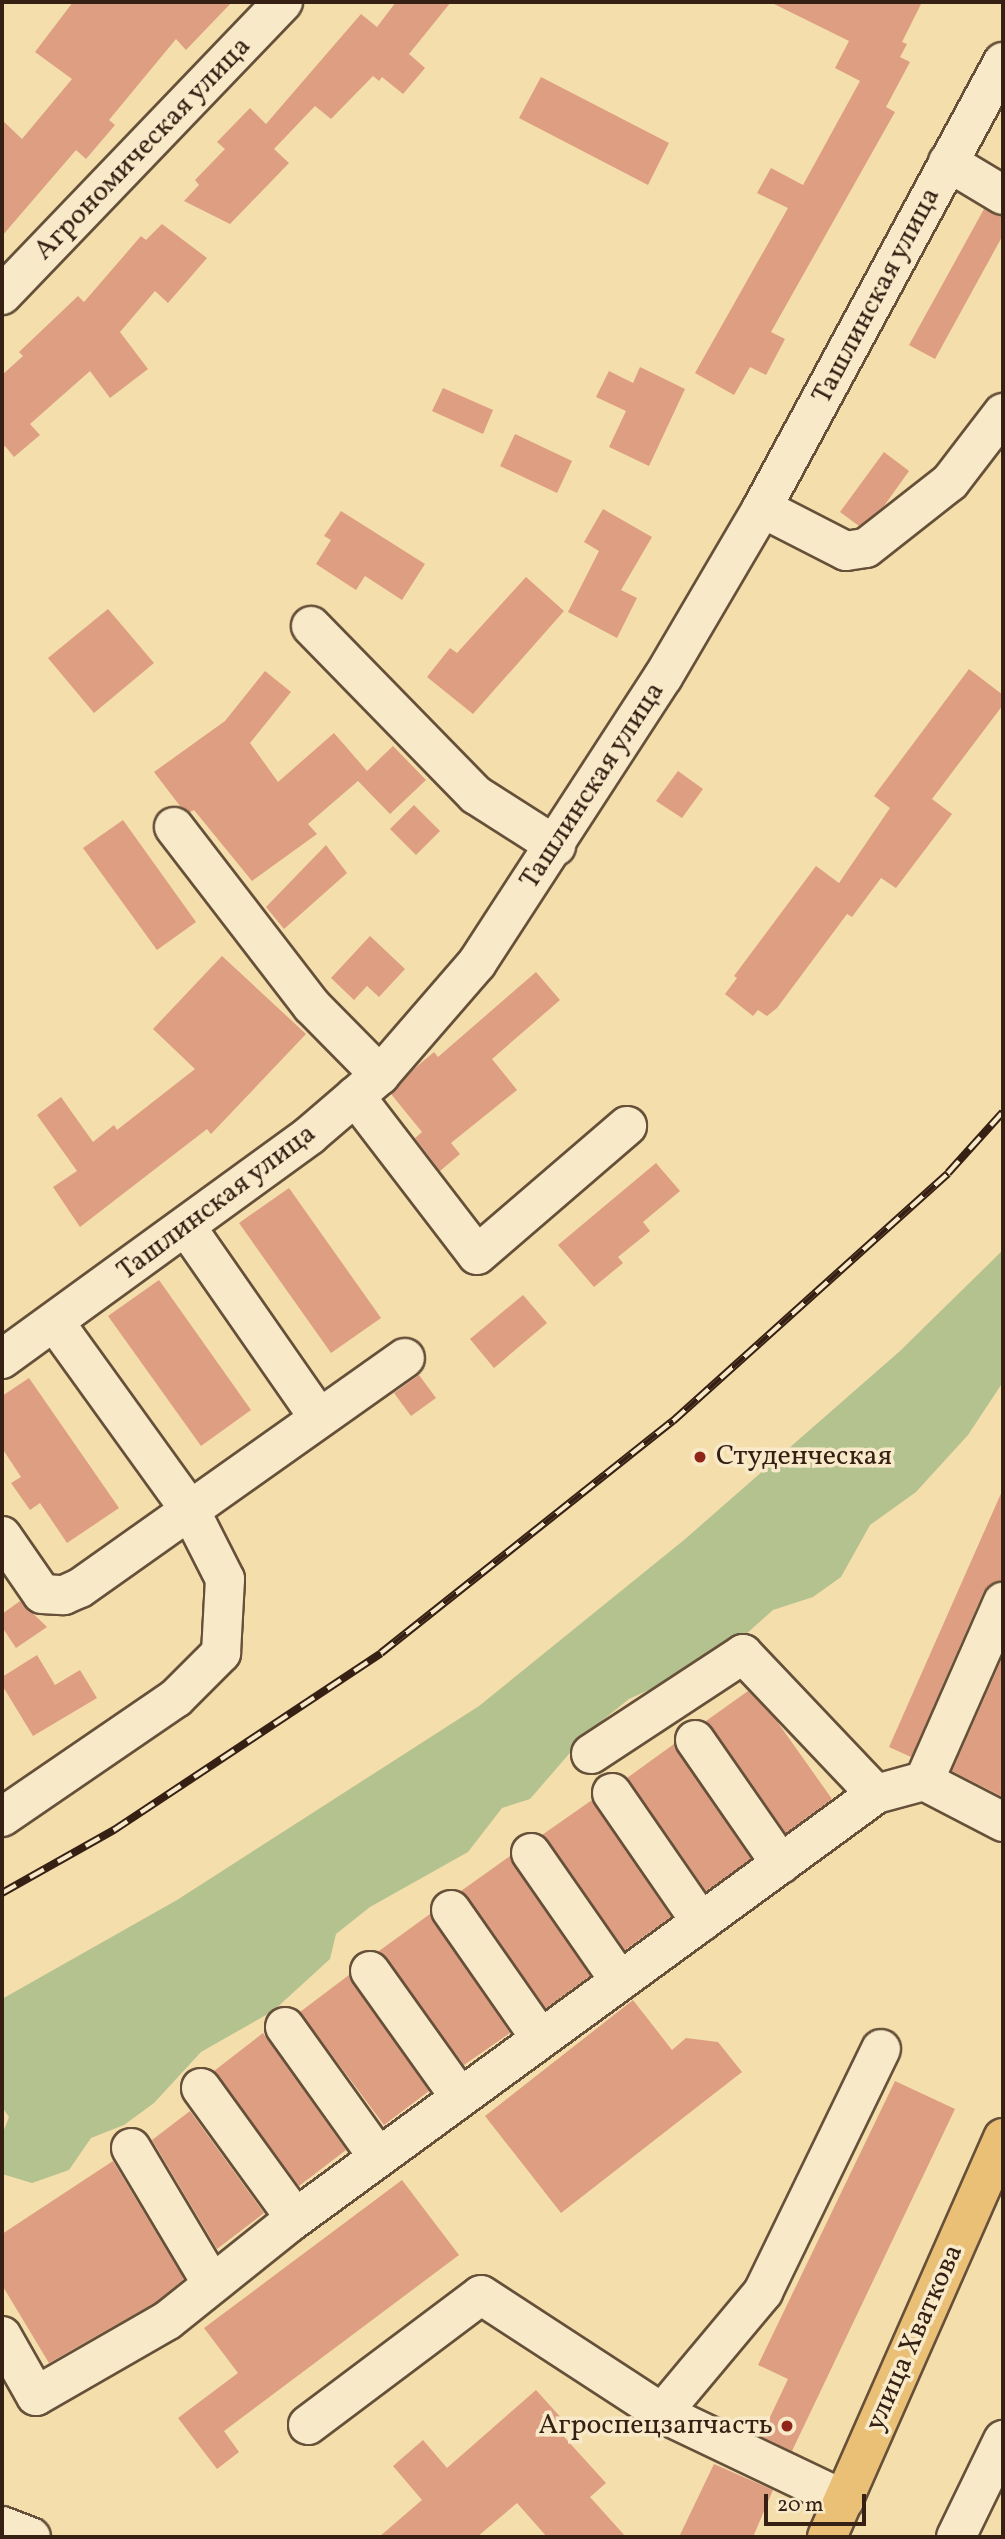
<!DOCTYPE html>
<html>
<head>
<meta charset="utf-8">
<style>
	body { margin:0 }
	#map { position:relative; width:1005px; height:2539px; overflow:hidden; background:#f4deac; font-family:Vollkorn,serif }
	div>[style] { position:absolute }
	.green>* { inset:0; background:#b4c28f }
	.building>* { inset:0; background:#de9e82 }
	.roads { filter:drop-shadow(2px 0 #66503a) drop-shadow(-2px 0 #66503a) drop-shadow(0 2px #66503a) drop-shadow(0 -2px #66503a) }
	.minor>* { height:38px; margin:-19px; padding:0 19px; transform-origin:19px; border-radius:19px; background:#f8eac9 }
	.major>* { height:38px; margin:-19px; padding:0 19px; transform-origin:19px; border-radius:19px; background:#eabf76 }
	.rail>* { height:8px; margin-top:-4px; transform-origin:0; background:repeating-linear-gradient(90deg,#f8eac9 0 16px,#362014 0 32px); box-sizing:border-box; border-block:2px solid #362014 }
	.dots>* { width:19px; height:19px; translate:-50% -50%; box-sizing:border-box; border:4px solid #f8eac9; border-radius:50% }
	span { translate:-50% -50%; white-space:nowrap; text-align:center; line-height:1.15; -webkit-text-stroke:7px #f8eac9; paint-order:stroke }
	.street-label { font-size:28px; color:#362014 }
	.poi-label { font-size:28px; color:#362014 }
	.left { translate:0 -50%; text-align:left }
	.right { translate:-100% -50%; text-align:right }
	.frame { position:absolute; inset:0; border:4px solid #362014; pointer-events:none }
	.scale { position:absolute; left:764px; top:2494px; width:102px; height:32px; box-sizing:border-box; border:4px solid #362014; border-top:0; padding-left:9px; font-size:21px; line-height:24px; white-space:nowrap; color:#362014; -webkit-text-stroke:5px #f8eac9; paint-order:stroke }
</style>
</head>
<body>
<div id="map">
	<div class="green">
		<div style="clip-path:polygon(1003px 1250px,1003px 1382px,968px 1435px,916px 1492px,870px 1525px,841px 1577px,813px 1597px,773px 1610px,719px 1658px,629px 1699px,588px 1732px,530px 1799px,502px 1808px,468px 1852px,370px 1907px,336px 1934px,330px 1959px,273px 2011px,201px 2052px,154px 2103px,124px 2125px,91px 2138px,69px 2170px,32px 2183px,2px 2174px,2px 2135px,9px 2117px,2px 2107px,2px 1999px,177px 1900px,479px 1706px,684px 1540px,900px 1351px)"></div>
	</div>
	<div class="building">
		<div style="clip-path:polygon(73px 2px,232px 2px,186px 50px,176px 39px,109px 120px,115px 125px,86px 159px,76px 150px,2px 236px,2px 120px,22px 139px,72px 79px,35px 52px)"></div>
		<div style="clip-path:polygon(396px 2px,451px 2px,409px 54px,425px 68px,403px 94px,382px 77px,379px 81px,373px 76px,331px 119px,315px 106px,274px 149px,289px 163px,230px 224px,184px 201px,199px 185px,195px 180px,225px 149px,217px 142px,250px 108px,266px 124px,361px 14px,377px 27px)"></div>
		<div style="clip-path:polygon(770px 2px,922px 2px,902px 42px,907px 44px,900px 57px,910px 62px,886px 107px,895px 112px,771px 332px,785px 339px,766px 375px,750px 367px,734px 395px,695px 373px,788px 208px,757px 193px,771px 168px,803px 185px,860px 81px,835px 68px,849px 41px)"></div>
		<div style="clip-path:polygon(541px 77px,669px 143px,648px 185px,519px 118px)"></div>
		<div style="clip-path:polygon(984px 209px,1003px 217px,1003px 235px,935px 359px,909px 345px)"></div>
		<div style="clip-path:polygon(162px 224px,207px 258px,168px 303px,155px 291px,120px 332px,148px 369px,110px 398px,90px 371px,30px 424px,40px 435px,14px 457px,5px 446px,2px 449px,2px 375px,23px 356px,19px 352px,78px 296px,84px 302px,141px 236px,146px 240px)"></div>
		<div style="clip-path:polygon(640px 367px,685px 389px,649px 466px,609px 447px,626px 411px,596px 397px,609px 371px,633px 383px)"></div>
		<div style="clip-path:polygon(443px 388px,493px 410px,483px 434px,432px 411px)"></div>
		<div style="clip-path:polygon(515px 434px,572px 461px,557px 493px,500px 466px)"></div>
		<div style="clip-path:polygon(884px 452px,909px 471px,884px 506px,859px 526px,840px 512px)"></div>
		<div style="clip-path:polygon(603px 509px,652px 537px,621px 590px,637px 598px,617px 638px,568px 612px,599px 551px,584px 542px)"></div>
		<div style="clip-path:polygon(341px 511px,425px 564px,402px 600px,365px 576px,356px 590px,316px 564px,331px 540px,324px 536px)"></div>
		<div style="clip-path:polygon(526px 577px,564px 611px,473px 714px,427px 677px,450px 648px,457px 653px)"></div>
		<div style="clip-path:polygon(108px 609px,154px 663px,94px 713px,48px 658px)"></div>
		<div style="clip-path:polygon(969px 669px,1003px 695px,1003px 705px,932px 799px,952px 814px,896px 888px,881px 878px,852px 917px,847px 914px,777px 1008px,767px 1016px,758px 1010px,753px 1016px,725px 994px,737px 978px,734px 976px,816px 866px,839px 883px,890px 808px,874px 796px)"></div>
		<div style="clip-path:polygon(265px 671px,291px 692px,250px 743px,278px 782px,334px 733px,367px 771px,393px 746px,426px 780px,390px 814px,358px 781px,308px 824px,317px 834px,252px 881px,194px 810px,190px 812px,180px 806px,154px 772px,225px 721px)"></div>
		<div style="clip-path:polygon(678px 771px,703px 789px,682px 818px,656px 801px)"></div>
		<div style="clip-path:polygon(414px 805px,440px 831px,416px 855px,390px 829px)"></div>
		<div style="clip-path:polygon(123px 820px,196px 922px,157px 950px,83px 848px)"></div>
		<div style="clip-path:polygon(326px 845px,347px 873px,284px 929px,266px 907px)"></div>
		<div style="clip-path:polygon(370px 936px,405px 969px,379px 997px,367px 986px,354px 1000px,331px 978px)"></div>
		<div style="clip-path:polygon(222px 956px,306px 1034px,211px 1134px,207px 1129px,80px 1227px,53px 1187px,77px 1171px,37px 1115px,61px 1097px,93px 1142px,114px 1125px,117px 1130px,195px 1069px,153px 1029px)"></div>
		<div style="clip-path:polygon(536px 972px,560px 1000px,492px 1059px,517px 1090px,451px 1143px,460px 1154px,440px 1171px,415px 1138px,422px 1132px,391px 1094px,415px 1068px,434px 1052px,438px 1057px)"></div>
		<div style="clip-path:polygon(656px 1163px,680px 1191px,643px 1222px,650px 1231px,618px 1257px,623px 1263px,594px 1287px,558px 1245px)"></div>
		<div style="clip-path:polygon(289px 1188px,381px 1318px,331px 1353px,239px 1223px)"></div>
		<div style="clip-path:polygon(159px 1280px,251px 1410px,201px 1446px,108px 1316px)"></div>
		<div style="clip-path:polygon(523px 1295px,547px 1323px,494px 1368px,470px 1339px)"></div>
		<div style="clip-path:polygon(419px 1375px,436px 1398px,411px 1416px,394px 1393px)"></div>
		<div style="clip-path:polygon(29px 1378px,119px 1508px,67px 1543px,40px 1503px,30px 1510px,11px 1483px,21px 1477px,2px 1448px,2px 1396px)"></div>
		<div style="clip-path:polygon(1003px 1489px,1003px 1581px,991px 1584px,983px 1593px,911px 1757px,889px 1747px)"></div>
		<div style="clip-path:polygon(20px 1601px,47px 1627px,16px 1648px,2px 1627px,2px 1614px)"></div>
		<div style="clip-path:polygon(37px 1655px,55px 1685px,80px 1670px,97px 1698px,33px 1736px,2px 1685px,2px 1677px)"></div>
		<div style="clip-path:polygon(1003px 1656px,1003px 1797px,952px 1771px)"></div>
		<div style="clip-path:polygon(748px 1691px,776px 1720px,832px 1799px,786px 1833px,706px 1721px)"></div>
		<div style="clip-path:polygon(674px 1744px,751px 1859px,706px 1891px,627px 1778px)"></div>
		<div style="clip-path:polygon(592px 1800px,671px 1917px,625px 1950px,542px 1835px)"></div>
		<div style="clip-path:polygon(510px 1856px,590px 1976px,546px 2008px,461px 1891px)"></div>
		<div style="clip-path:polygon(430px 1914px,510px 2033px,464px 2065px,379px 1951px)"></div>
		<div style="clip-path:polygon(349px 1975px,429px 2091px,384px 2125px,300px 2012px)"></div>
		<div style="clip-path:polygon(633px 2000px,672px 2050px,686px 2038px,718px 2042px,742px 2072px,561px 2213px,485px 2116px)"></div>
		<div style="clip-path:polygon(263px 2033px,346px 2150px,299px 2186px,214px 2071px)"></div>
		<div style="clip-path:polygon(895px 2081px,955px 2109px,792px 2451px,761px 2436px,788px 2379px,758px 2365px)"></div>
		<div style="clip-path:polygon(190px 2111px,264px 2213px,217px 2249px,152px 2140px)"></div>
		<div style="clip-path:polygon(113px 2161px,184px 2279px,156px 2302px,49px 2363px,2px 2285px,2px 2234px)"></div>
		<div style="clip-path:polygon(402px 2180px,459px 2255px,224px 2431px,239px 2452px,217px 2469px,178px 2418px,238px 2373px,204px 2328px)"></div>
		<div style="clip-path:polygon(536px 2390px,564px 2421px,556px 2428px,606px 2483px,590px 2497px,626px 2537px,547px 2537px,517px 2503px,477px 2537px,379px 2537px,422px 2500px,393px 2466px,423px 2440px,447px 2468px)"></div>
		<div style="clip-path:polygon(714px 2464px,773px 2490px,753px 2537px,679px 2537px)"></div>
	</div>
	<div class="roads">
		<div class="minor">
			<div style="left:948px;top:162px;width:64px;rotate:31deg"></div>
			<div style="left:2px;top:295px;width:406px;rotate:-46.2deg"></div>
			<div style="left:762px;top:508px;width:94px;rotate:27.1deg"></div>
			<div style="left:846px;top:551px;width:20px;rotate:-9deg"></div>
			<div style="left:866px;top:548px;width:107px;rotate:-38.2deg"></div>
			<div style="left:950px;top:482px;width:87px;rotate:-52.5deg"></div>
			<div style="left:311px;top:626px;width:236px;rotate:45.7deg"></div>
			<div style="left:476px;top:795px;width:95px;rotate:32.5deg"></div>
			<div style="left:174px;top:827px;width:226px;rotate:52.4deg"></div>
			<div style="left:312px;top:1006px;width:97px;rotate:45.4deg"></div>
			<div style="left:355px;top:1096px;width:200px;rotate:52.5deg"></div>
			<div style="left:477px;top:1255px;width:198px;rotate:-40.7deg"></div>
			<div style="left:187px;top:1228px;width:231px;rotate:55.2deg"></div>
			<div style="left:2px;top:1359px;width:381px;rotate:-36deg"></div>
			<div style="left:310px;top:1135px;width:92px;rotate:-40.6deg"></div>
			<div style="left:380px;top:1075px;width:148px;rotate:-49.1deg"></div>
			<div style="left:477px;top:963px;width:341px;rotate:-57deg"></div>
			<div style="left:663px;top:677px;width:196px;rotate:-59.6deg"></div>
			<div style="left:762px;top:508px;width:507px;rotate:-61.62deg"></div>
			<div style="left:2px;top:1536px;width:70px;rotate:55.4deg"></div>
			<div style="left:42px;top:1594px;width:22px;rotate:3deg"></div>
			<div style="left:64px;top:1595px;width:17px;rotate:-24deg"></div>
			<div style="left:80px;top:1588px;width:398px;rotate:-35.3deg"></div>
			<div style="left:695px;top:1740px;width:151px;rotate:55.3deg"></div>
			<div style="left:591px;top:1754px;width:182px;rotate:-33.3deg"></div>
			<div style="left:743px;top:1654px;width:193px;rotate:46.5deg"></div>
			<div style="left:924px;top:1781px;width:196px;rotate:-66.2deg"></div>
			<div style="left:612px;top:1793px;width:157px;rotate:55.4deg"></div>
			<div style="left:2px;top:1817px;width:211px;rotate:-34.4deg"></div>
			<div style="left:176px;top:1698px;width:64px;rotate:-45deg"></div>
			<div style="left:221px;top:1653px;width:74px;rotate:-86.9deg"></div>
			<div style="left:225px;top:1579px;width:77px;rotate:-116.9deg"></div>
			<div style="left:190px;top:1510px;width:231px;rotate:-125.8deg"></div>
			<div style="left:531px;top:1853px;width:156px;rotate:55.2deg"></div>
			<div style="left:451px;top:1910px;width:157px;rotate:55.1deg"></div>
			<div style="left:370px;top:1971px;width:155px;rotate:54.5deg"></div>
			<div style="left:285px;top:2027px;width:160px;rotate:54.4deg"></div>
			<div style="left:201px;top:2088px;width:160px;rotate:54.1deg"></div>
			<div style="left:131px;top:2148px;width:156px;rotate:59.2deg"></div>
			<div style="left:2px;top:2336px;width:69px;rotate:60.5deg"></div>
			<div style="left:36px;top:2396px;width:152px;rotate:-29.9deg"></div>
			<div style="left:168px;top:2320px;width:155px;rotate:-38.7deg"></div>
			<div style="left:289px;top:2223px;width:727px;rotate:-36.16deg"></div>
			<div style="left:876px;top:1794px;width:50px;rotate:-15.2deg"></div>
			<div style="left:924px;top:1781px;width:89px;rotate:27.4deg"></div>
			<div style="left:662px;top:2413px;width:158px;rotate:-50.1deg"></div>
			<div style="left:763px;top:2292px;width:270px;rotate:-64.1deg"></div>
			<div style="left:308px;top:2425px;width:216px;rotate:-36.9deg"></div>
			<div style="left:481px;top:2295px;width:216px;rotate:33.1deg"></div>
			<div style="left:662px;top:2413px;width:202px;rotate:25.5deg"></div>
			<div style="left:2px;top:2526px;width:31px;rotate:21deg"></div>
			<div style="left:956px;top:2537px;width:108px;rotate:-64.1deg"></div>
		</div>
		<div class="major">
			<div style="left:827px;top:2537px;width:436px;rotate:-66.2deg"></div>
		</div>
	</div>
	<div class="rail">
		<div style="left:2px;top:1893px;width:129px;rotate:-29.4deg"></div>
		<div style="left:114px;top:1830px;width:320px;rotate:-33.5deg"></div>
		<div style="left:381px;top:1653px;width:373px;rotate:-38.5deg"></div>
		<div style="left:673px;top:1421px;width:370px;rotate:-42deg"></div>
		<div style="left:948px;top:1173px;width:82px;rotate:-48deg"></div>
	</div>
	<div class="dots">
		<div style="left:700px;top:1457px;background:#8f2418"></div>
		<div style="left:787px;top:2426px;background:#8f2418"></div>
	</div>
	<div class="street-label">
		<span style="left:143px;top:149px;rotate:-46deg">Агрономическая улица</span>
		<span style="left:877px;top:296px;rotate:-62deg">Ташлинская улица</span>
		<span style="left:593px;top:786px;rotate:-57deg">Ташлинская улица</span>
		<span style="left:217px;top:1203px;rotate:-37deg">Ташлинская улица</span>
		<span style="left:915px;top:2338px;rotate:-66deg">улица Хваткова</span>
	</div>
	<div class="poi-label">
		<span class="left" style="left:716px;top:1457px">Студенческая</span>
		<span class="right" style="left:773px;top:2426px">Агроспецзапчасть</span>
	</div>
	<div class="frame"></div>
	<div class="scale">20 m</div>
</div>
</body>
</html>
